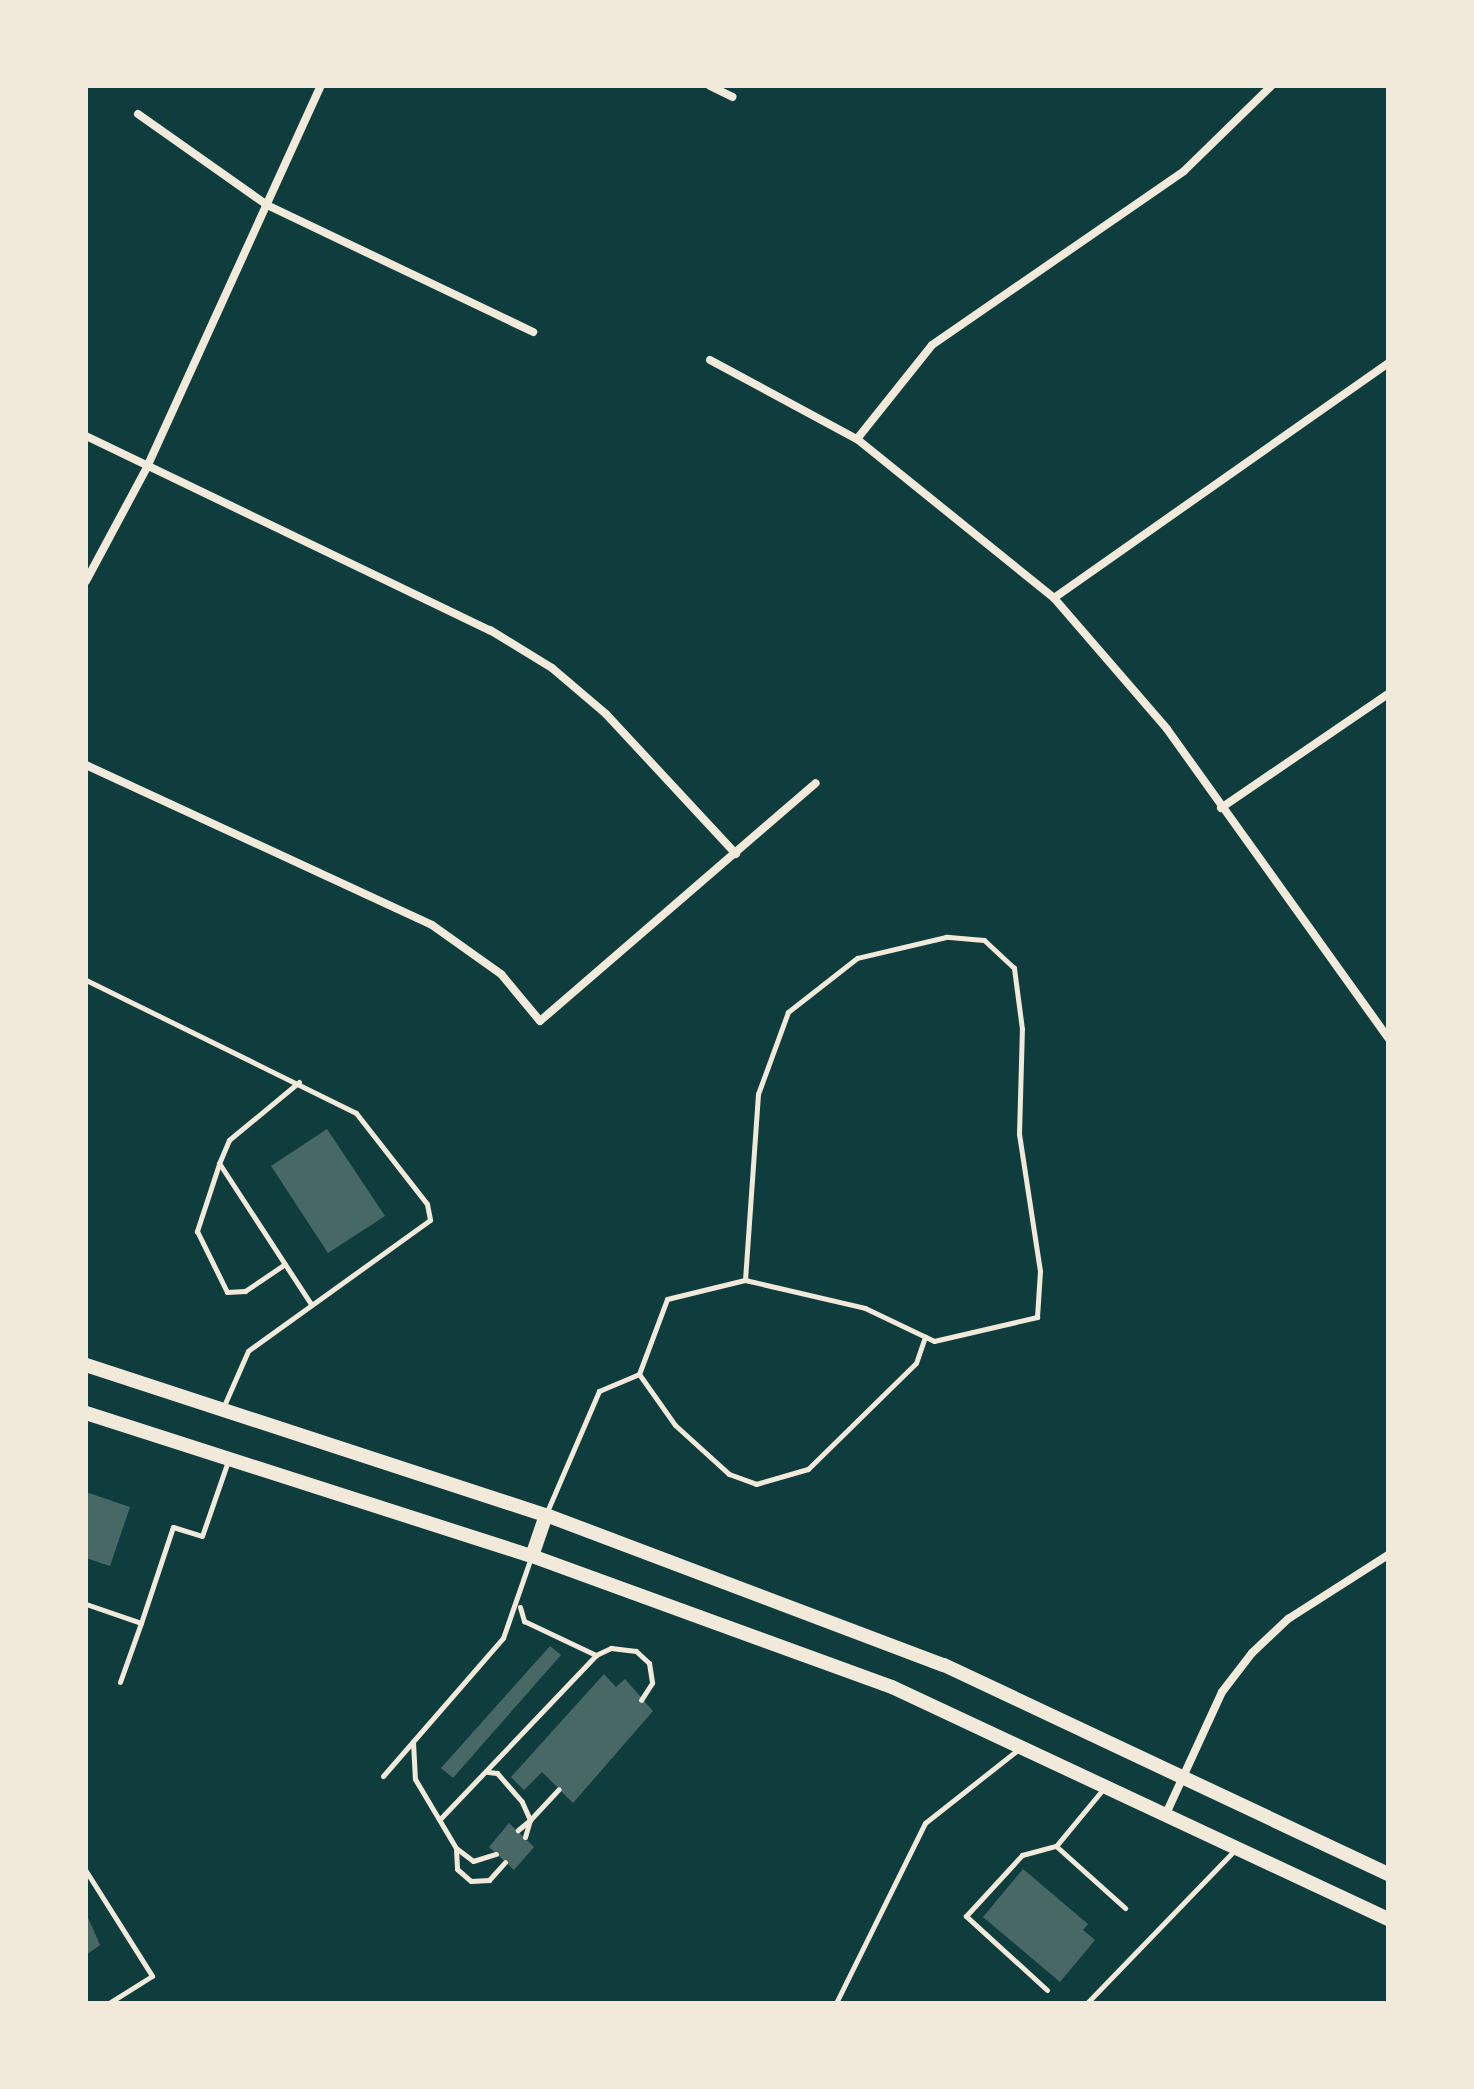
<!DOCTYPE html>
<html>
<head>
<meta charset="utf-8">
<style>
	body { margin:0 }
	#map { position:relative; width:1474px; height:2089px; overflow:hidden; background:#0f3d3e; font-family:"Noto Sans",sans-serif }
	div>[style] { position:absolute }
	.building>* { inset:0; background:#486865 }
	.service>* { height:5px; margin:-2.5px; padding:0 2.5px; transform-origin:2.5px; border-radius:2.5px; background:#f1e9da }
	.minor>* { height:8px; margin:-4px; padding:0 4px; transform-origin:4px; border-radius:4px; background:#f1e9da }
	.primary>* { height:14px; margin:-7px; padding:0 7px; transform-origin:7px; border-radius:7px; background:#f1e9da }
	span { translate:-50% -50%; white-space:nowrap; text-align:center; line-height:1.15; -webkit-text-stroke:6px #f1e9da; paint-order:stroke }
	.frame { position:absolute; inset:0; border:88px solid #f1e9da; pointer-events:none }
</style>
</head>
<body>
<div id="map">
	<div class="building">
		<div style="clip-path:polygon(327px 1129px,385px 1216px,328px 1253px,271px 1166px)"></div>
		<div style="clip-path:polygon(86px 1492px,130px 1507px,110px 1566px,86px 1558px)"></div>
		<div style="clip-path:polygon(550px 1646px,561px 1655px,453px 1778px,441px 1768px)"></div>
		<div style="clip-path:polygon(604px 1674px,616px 1687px,625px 1679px,653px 1711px,573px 1803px,542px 1772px,524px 1790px,511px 1777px)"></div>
		<div style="clip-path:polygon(509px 1823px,534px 1847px,514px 1870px,489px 1847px)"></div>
		<div style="clip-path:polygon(1023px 1869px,1088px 1924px,1083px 1930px,1095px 1940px,1060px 1982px,983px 1917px)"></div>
		<div style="clip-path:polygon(86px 1913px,100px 1945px,86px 1955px)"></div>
	</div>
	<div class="service">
		<div style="left:86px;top:980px;width:301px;rotate:26.2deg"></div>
		<div style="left:356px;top:1113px;width:115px;rotate:52deg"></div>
		<div style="left:427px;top:1204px;width:16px;rotate:79deg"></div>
		<div style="left:430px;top:1220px;width:224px;rotate:144.3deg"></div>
		<div style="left:248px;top:1351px;width:62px;rotate:113.7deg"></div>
		<div style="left:299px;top:1082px;width:91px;rotate:140.4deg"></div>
		<div style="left:229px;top:1140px;width:25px;rotate:113deg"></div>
		<div style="left:219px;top:1163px;width:168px;rotate:56.9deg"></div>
		<div style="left:219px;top:1164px;width:71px;rotate:108.2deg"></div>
		<div style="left:197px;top:1231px;width:68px;rotate:63.8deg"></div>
		<div style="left:227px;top:1292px;width:18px;rotate:-3deg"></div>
		<div style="left:245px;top:1291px;width:48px;rotate:-34deg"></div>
		<div style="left:639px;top:1374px;width:80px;rotate:-69.5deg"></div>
		<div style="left:667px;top:1299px;width:80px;rotate:-13.7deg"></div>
		<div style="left:745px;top:1280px;width:123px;rotate:13.1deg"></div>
		<div style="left:865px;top:1308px;width:76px;rotate:25.6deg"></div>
		<div style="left:934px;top:1341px;width:106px;rotate:-13.1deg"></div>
		<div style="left:1037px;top:1317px;width:46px;rotate:-86.3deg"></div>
		<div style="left:1040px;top:1271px;width:139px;rotate:-98.7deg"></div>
		<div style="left:1019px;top:1134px;width:105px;rotate:-88.4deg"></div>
		<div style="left:1022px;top:1029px;width:62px;rotate:-97.5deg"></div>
		<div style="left:1014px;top:968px;width:41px;rotate:-137deg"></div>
		<div style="left:984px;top:940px;width:38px;rotate:-175deg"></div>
		<div style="left:946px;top:937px;width:91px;rotate:166.7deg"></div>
		<div style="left:857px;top:958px;width:88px;rotate:142deg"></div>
		<div style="left:788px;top:1012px;width:87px;rotate:110.1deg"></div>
		<div style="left:758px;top:1094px;width:186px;rotate:94deg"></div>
		<div style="left:639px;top:1374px;width:62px;rotate:54.8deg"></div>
		<div style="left:675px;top:1425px;width:73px;rotate:42.2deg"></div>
		<div style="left:729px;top:1474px;width:29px;rotate:20deg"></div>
		<div style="left:756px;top:1484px;width:54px;rotate:-16.1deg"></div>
		<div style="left:808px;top:1469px;width:151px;rotate:-44.5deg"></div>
		<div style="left:916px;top:1363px;width:28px;rotate:-71deg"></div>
		<div style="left:546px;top:1514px;width:134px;rotate:-66.7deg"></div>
		<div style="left:599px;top:1391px;width:43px;rotate:-23deg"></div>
		<div style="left:86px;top:1604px;width:58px;rotate:19.1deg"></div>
		<div style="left:141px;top:1623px;width:101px;rotate:-71.6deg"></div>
		<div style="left:173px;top:1527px;width:30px;rotate:17deg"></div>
		<div style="left:202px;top:1536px;width:79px;rotate:-70.9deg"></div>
		<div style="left:520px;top:1607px;width:15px;rotate:74deg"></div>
		<div style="left:524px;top:1621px;width:80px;rotate:25.3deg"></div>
		<div style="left:120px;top:1682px;width:63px;rotate:-70.4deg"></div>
		<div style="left:413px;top:1742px;width:37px;rotate:87deg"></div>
		<div style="left:415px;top:1779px;width:80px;rotate:59.3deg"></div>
		<div style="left:456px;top:1848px;width:21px;rotate:37deg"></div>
		<div style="left:473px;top:1861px;width:24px;rotate:-17deg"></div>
		<div style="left:488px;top:1772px;width:9px;rotate:6deg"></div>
		<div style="left:497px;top:1773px;width:38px;rotate:49deg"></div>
		<div style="left:522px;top:1802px;width:20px;rotate:66deg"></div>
		<div style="left:530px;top:1820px;width:16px;rotate:140deg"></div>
		<div style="left:383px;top:1776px;width:183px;rotate:-49deg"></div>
		<div style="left:503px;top:1638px;width:86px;rotate:-70.9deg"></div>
		<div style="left:1104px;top:1788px;width:75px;rotate:129.6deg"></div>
		<div style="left:1056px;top:1846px;width:93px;rotate:41.9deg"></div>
		<div style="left:441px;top:1818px;width:225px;rotate:-46.4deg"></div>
		<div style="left:596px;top:1655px;width:17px;rotate:-25deg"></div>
		<div style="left:611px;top:1648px;width:25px;rotate:7deg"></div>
		<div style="left:636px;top:1651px;width:18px;rotate:43deg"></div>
		<div style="left:649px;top:1663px;width:20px;rotate:81deg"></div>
		<div style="left:652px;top:1683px;width:20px;rotate:123deg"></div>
		<div style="left:525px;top:1837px;width:18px;rotate:-74deg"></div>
		<div style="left:530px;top:1820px;width:42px;rotate:-46.9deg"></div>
		<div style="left:456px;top:1849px;width:20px;rotate:87deg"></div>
		<div style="left:457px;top:1869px;width:18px;rotate:41deg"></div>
		<div style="left:471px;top:1881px;width:18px;rotate:-3deg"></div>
		<div style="left:489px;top:1880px;width:24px;rotate:-48deg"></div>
		<div style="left:86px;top:1871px;width:124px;rotate:57.8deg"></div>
		<div style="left:152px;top:1976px;width:51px;rotate:147.9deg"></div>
		<div style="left:1047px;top:1990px;width:110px;rotate:-137.6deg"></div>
		<div style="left:966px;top:1916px;width:83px;rotate:-47.4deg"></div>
		<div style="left:1022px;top:1855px;width:35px;rotate:-15deg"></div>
		<div style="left:836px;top:2003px;width:201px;rotate:-63.7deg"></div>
		<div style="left:925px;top:1823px;width:121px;rotate:-38.3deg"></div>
		<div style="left:1087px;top:2003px;width:211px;rotate:-46deg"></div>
	</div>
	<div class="minor">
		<div style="left:710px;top:86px;width:25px;rotate:26deg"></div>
		<div style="left:138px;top:114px;width:158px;rotate:35.2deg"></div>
		<div style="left:267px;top:205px;width:295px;rotate:25.5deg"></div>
		<div style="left:710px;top:360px;width:167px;rotate:28.3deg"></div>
		<div style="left:857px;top:439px;width:253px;rotate:38.9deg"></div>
		<div style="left:1054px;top:598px;width:173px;rotate:49.2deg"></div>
		<div style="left:1167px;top:729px;width:380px;rotate:54.4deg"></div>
		<div style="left:86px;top:436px;width:448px;rotate:25.7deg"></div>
		<div style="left:490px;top:630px;width:73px;rotate:31.5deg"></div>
		<div style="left:552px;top:668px;width:71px;rotate:40.4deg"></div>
		<div style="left:606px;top:714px;width:191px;rotate:47.1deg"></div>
		<div style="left:857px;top:439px;width:120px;rotate:-51.4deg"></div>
		<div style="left:932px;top:345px;width:306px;rotate:-34.6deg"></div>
		<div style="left:1184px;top:171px;width:122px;rotate:-44.3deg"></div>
		<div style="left:86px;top:581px;width:129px;rotate:-61.8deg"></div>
		<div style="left:147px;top:467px;width:419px;rotate:-65.5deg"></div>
		<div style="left:1054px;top:598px;width:408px;rotate:-35.1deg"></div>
		<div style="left:86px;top:765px;width:381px;rotate:24.8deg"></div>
		<div style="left:432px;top:925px;width:85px;rotate:35.4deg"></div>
		<div style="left:501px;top:974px;width:61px;rotate:50.3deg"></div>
		<div style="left:540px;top:1021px;width:364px;rotate:-40.8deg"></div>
		<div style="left:1221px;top:808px;width:202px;rotate:-34.3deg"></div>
		<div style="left:1165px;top:1816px;width:136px;rotate:-65.3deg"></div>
		<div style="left:1222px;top:1692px;width:49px;rotate:-52.4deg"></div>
		<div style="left:1252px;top:1653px;width:50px;rotate:-43.4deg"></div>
		<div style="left:1288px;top:1619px;width:119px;rotate:-32.6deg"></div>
	</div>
	<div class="primary">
		<div style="left:86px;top:1365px;width:484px;rotate:18.1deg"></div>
		<div style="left:546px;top:1515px;width:425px;rotate:20.7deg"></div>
		<div style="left:944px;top:1665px;width:491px;rotate:25.2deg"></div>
		<div style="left:86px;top:1413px;width:468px;rotate:17.8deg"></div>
		<div style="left:532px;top:1556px;width:383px;rotate:20deg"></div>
		<div style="left:892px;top:1687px;width:548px;rotate:25.07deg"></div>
		<div style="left:532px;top:1556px;width:43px;rotate:-71.1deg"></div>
	</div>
	<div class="frame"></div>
</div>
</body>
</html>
